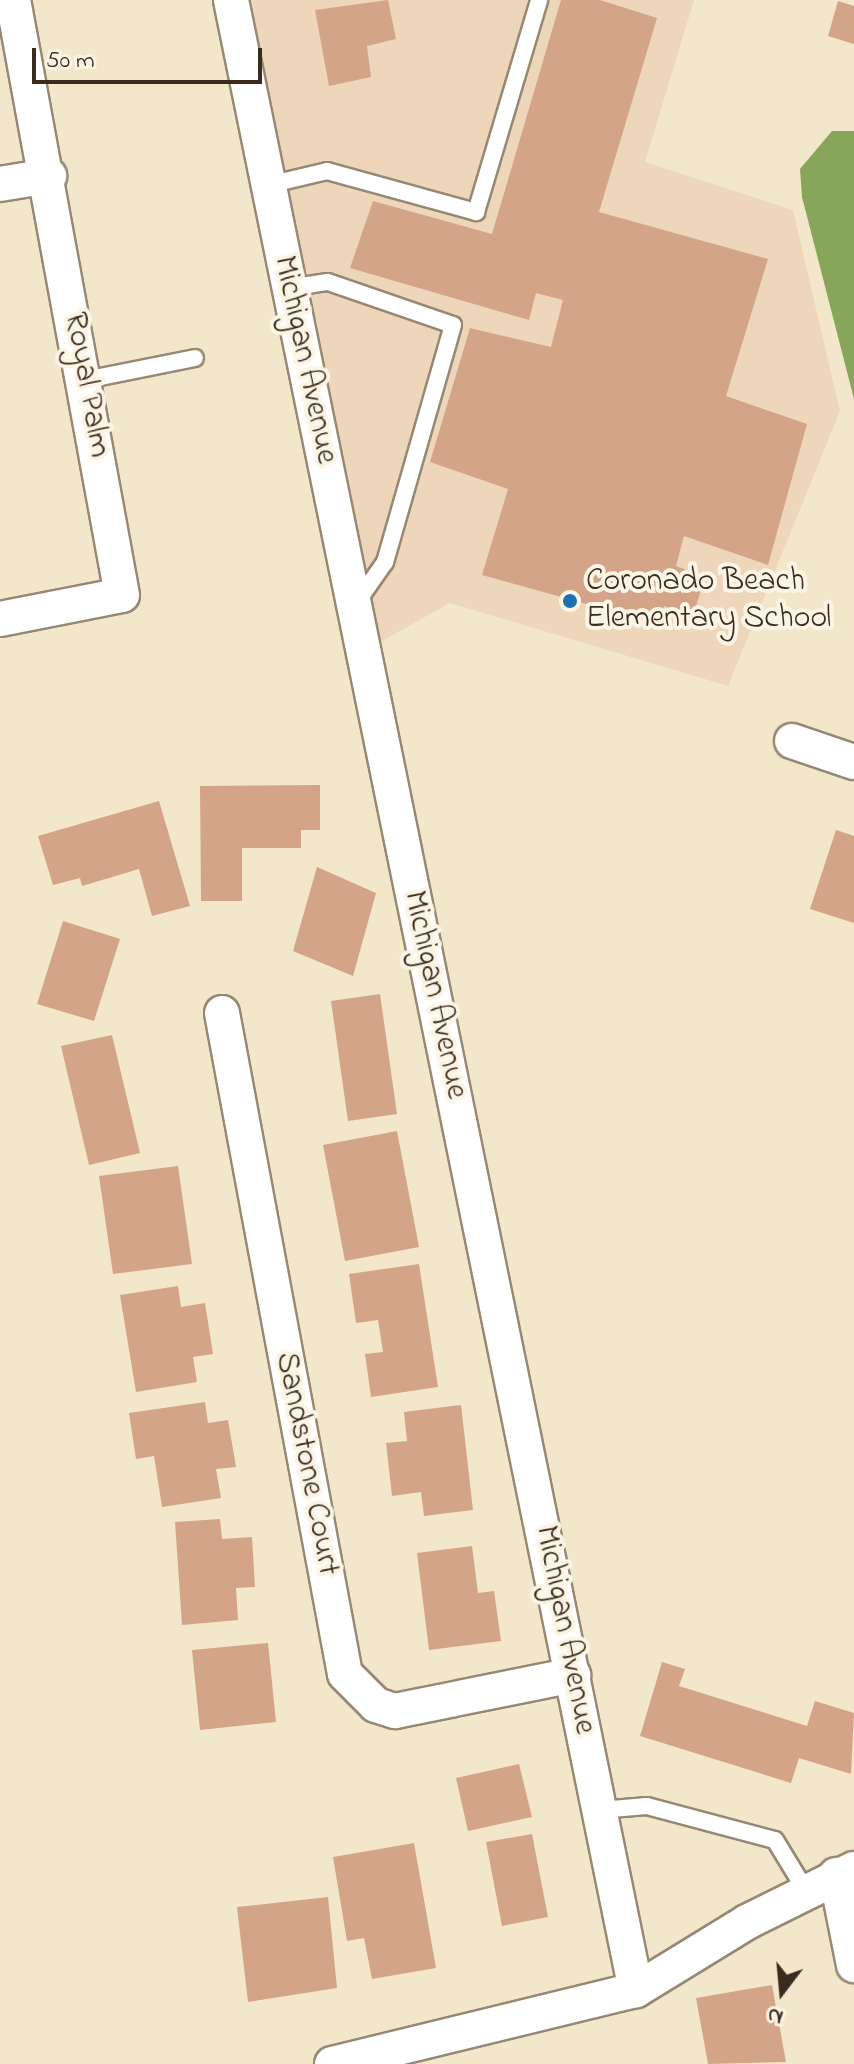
<!DOCTYPE html>
<html>
<head>
<meta charset="utf-8">
<style>
	body { margin:0 }
	#map { position:relative; width:854px; height:2064px; overflow:hidden; background:#f3e7cb; font-family:"Indie Flower",sans-serif }
	div>[style] { position:absolute }
	.built>* { inset:0; background:#eed6bb }
	.forest>* { inset:0; background:#87a659 }
	.building>* { inset:0; background:#d3a488 }
	.roads { filter:drop-shadow(2px 0 #978874) drop-shadow(-2px 0 #978874) drop-shadow(0 2px #978874) drop-shadow(0 -2px #978874) }
	.lane>* { height:16px; margin:-8px; padding:0 8px; transform-origin:8px; border-radius:8px; background:#fff }
	.street>* { height:34px; margin:-17px; padding:0 17px; transform-origin:17px; border-radius:17px; background:#fff }
	.dots>* { width:22px; height:22px; translate:-50% -50%; box-sizing:border-box; border:4px solid #fcf5e5; border-radius:50% }
	span { translate:-50% -50%; white-space:nowrap; text-align:center; line-height:1.15; -webkit-text-stroke:8px #fcf5e5; paint-order:stroke }
	.street-label { font-size:32px; color:#3b2a1e }
	.poi-label { font-size:32px; color:#3b2a1e }
	.left { translate:0 -50%; text-align:left }
	.north { position:absolute; left:742px; top:1952px; width:80px; height:80px; -webkit-text-stroke:6px #fcf5e5; paint-order:stroke; rotate:196deg; font-size:22px; font-weight:700; line-height:32px; text-align:center; color:#3b2a1e }
	.north::after { content:''; display:block; margin:auto; width:28px; height:36px; background:#3b2a1e; clip-path:polygon(50% 0,100% 100%,50% 72%,0 100%) }
	.scale { position:absolute; left:32px; top:48px; width:230px; height:36px; box-sizing:border-box; border:4px solid #3b2a1e; border-top:0; padding-left:10px; font-size:24px; line-height:28px; white-space:nowrap; color:#3b2a1e; -webkit-text-stroke:6px #fcf5e5; paint-order:stroke }
</style>
</head>
<body>
<div id="map">
	<div class="built">
		<div style="clip-path:polygon(230px 0,694px 0,645px 162px,793px 210px,840px 411px,728px 686px,450px 603px,364px 651px)"></div>
	</div>
	<div class="forest">
		<div style="clip-path:polygon(832px 131px,854px 131px,854px 399px,802px 197px,800px 169px)"></div>
	</div>
	<div class="building">
		<div style="clip-path:polygon(388px 0,396px 39px,367px 46px,371px 77px,329px 86px,315px 10px)"></div>
		<div style="clip-path:polygon(561px 0,600px 0,657px 18px,599px 212px,768px 259px,726px 396px,807px 424px,768px 565px,684px 536px,676px 566px,705px 577px,693px 616px,664px 606px,659px 624px,482px 575px,508px 489px,430px 462px,470px 328px,551px 347px,563px 300px,536px 293px,529px 320px,350px 268px,373px 201px,492px 234px)"></div>
		<div style="clip-path:polygon(838px 1px,854px 6px,854px 44px,828px 36px)"></div>
		<div style="clip-path:polygon(320px 785px,320px 830px,301px 830px,301px 848px,242px 848px,242px 901px,201px 901px,200px 786px)"></div>
		<div style="clip-path:polygon(159px 801px,190px 906px,152px 916px,139px 869px,82px 886px,80px 878px,53px 885px,38px 836px)"></div>
		<div style="clip-path:polygon(836px 830px,854px 836px,854px 923px,810px 909px)"></div>
		<div style="clip-path:polygon(317px 867px,376px 893px,353px 976px,293px 951px)"></div>
		<div style="clip-path:polygon(63px 921px,120px 939px,94px 1021px,37px 1004px)"></div>
		<div style="clip-path:polygon(380px 994px,397px 1114px,348px 1121px,331px 1001px)"></div>
		<div style="clip-path:polygon(112px 1035px,140px 1153px,89px 1165px,61px 1046px)"></div>
		<div style="clip-path:polygon(397px 1131px,419px 1247px,345px 1261px,323px 1145px)"></div>
		<div style="clip-path:polygon(178px 1166px,192px 1264px,113px 1274px,99px 1176px)"></div>
		<div style="clip-path:polygon(419px 1264px,438px 1387px,371px 1397px,365px 1354px,383px 1352px,378px 1320px,356px 1323px,349px 1274px)"></div>
		<div style="clip-path:polygon(178px 1286px,181px 1307px,205px 1303px,213px 1354px,193px 1357px,197px 1382px,136px 1392px,120px 1295px)"></div>
		<div style="clip-path:polygon(205px 1402px,208px 1423px,228px 1420px,236px 1467px,216px 1469px,221px 1498px,162px 1507px,154px 1456px,136px 1459px,129px 1413px)"></div>
		<div style="clip-path:polygon(461px 1405px,473px 1510px,424px 1516px,421px 1492px,392px 1496px,386px 1443px,407px 1441px,404px 1412px)"></div>
		<div style="clip-path:polygon(220px 1519px,222px 1539px,252px 1537px,255px 1587px,236px 1588px,238px 1620px,182px 1625px,175px 1522px)"></div>
		<div style="clip-path:polygon(472px 1546px,478px 1593px,494px 1591px,501px 1641px,429px 1650px,417px 1553px)"></div>
		<div style="clip-path:polygon(268px 1643px,276px 1722px,200px 1730px,192px 1650px)"></div>
		<div style="clip-path:polygon(662px 1662px,685px 1669px,679px 1686px,807px 1726px,815px 1701px,854px 1713px,851px 1774px,799px 1758px,791px 1783px,640px 1736px)"></div>
		<div style="clip-path:polygon(519px 1764px,532px 1817px,468px 1831px,456px 1778px)"></div>
		<div style="clip-path:polygon(532px 1834px,548px 1917px,502px 1926px,486px 1842px)"></div>
		<div style="clip-path:polygon(414px 1843px,436px 1968px,372px 1979px,364px 1938px,347px 1941px,333px 1857px)"></div>
		<div style="clip-path:polygon(328px 1897px,337px 1988px,248px 2002px,237px 1907px)"></div>
		<div style="clip-path:polygon(772px 1985px,786px 2062px,708px 2064px,696px 1998px)"></div>
	</div>
	<div class="roads">
		<div class="lane">
			<div style="left:268px;top:185px;width:61px;rotate:-13.3deg"></div>
			<div style="left:327px;top:171px;width:155px;rotate:15.4deg"></div>
			<div style="left:476px;top:212px;width:221px;rotate:-73.4deg"></div>
			<div style="left:289px;top:288px;width:39px;rotate:-9deg"></div>
			<div style="left:328px;top:282px;width:132px;rotate:19deg"></div>
			<div style="left:453px;top:325px;width:247px;rotate:106deg"></div>
			<div style="left:385px;top:562px;width:52px;rotate:124.9deg"></div>
			<div style="left:85px;top:380px;width:112px;rotate:-11.3deg"></div>
			<div style="left:600px;top:1810px;width:47px;rotate:-4.9deg"></div>
			<div style="left:647px;top:1806px;width:132px;rotate:14.9deg"></div>
			<div style="left:775px;top:1840px;width:60px;rotate:58.7deg"></div>
		</div>
		<div class="street">
			<div style="left:231px;top:0;width:2031px;rotate:78.5deg"></div>
			<div style="left:0;top:184px;width:50px;rotate:-9.3deg"></div>
			<div style="left:0;top:619px;width:124px;rotate:-11.1deg"></div>
			<div style="left:122px;top:595px;width:605px;rotate:-100.38deg"></div>
			<div style="left:792px;top:741px;width:65px;rotate:18.7deg"></div>
			<div style="left:222px;top:1013px;width:672px;rotate:79.46deg"></div>
			<div style="left:345px;top:1674px;width:44px;rotate:45deg"></div>
			<div style="left:376px;top:1705px;width:20px;rotate:18deg"></div>
			<div style="left:395px;top:1711px;width:182px;rotate:-11.4deg"></div>
			<div style="left:836px;top:1875px;width:92px;rotate:78.7deg"></div>
			<div style="left:332px;top:2064px;width:313px;rotate:-13.7deg"></div>
			<div style="left:636px;top:1990px;width:130px;rotate:-31.5deg"></div>
			<div style="left:747px;top:1922px;width:119px;rotate:-26.4deg"></div>
		</div>
	</div>
	<div class="dots">
		<div style="left:570px;top:601px;background:#1f6fb2"></div>
	</div>
	<div class="street-label">
		<span style="left:304px;top:360px;rotate:78deg">Michigan Avenue</span>
		<span style="left:86px;top:385px;rotate:80deg">Royal Palm</span>
		<span style="left:434px;top:995px;rotate:78deg">Michigan Avenue</span>
		<span style="left:306px;top:1464px;rotate:79deg">Sandstone Court</span>
		<span style="left:564px;top:1630px;rotate:79deg">Michigan Avenue</span>
	</div>
	<div class="poi-label">
		<span class="left" style="left:586px;top:601px">Coronado Beach<br>Elementary School</span>
	</div>
	<div class="north">N</div>
	<div class="scale">50 m</div>
</div>
</body>
</html>
